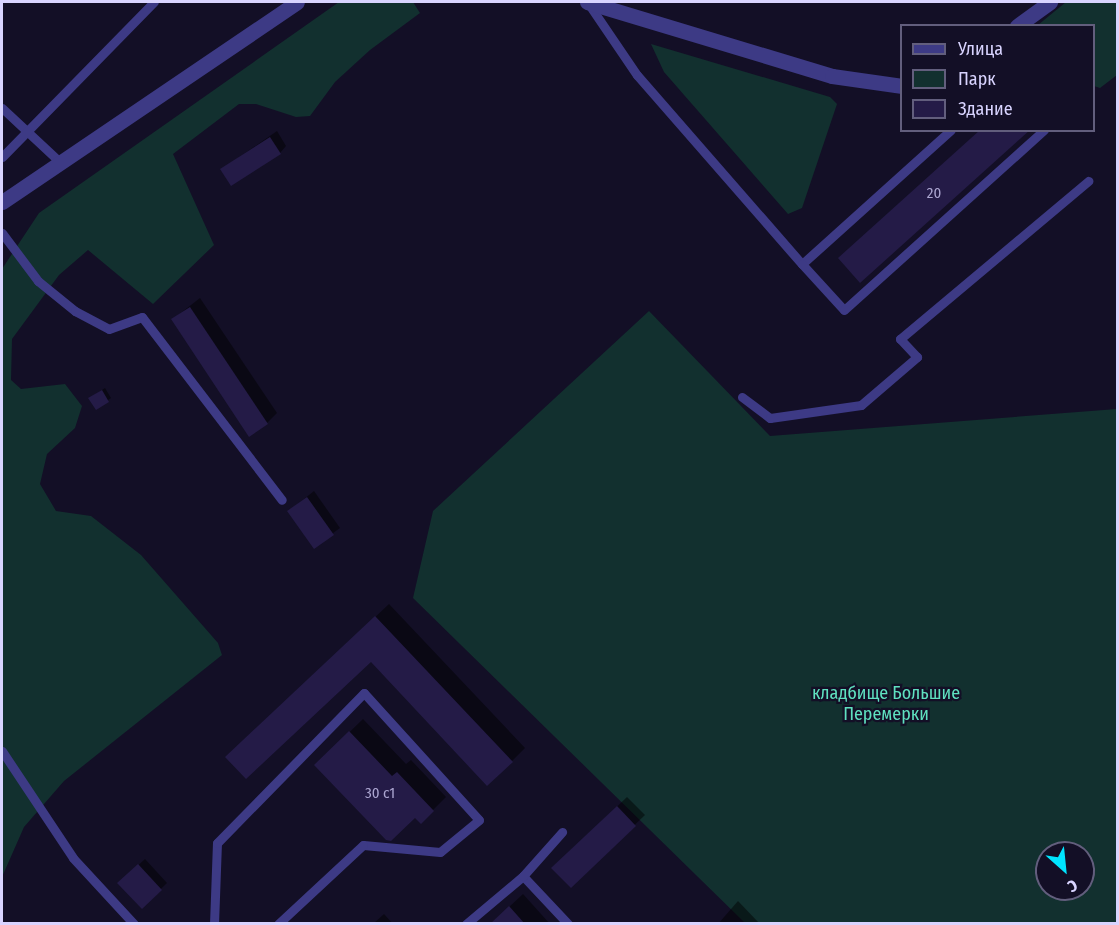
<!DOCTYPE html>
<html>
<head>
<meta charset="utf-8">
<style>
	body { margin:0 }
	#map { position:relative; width:1119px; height:925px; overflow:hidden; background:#130f26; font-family:"Fira Sans Condensed",sans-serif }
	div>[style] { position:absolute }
	.green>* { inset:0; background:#12302f }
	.shadow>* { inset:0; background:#0007 }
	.building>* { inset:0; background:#241b47 }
	.lane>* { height:9px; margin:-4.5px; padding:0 4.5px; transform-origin:4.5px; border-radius:4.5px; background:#3d3a85 }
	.street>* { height:15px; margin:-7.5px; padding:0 7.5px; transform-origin:7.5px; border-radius:7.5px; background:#3d3a85 }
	span { translate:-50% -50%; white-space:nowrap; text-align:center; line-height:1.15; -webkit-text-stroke:4.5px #130f26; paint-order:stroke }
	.number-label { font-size:15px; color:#aca6d1 }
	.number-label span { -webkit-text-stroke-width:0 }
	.park-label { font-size:18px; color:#5fe0c0 }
	.frame { position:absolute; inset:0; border:3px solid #d9d4ff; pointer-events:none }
	.legend { position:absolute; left:900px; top:24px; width:195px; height:108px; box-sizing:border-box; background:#130f26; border:2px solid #625e7d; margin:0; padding:8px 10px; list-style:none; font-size:18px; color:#d9d4ff }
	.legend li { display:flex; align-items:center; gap:12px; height:30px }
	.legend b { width:30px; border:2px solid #625e7d }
	.north { position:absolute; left:1035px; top:841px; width:60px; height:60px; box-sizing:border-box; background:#130f26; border:2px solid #625e7d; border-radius:50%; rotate:153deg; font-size:16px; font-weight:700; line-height:24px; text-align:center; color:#d9d4ff }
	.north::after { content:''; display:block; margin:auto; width:21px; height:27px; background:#00e5ff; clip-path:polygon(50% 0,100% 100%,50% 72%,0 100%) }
</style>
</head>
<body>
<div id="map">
	<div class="green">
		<div style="clip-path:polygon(339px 2px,413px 2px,420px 13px,370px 50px,335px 82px,310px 116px,296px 117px,256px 104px,239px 104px,173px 154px,214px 245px,153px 304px,88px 250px,59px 275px,12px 339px,11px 380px,21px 389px,65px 384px,82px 406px,75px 428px,47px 454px,40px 484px,56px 511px,91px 516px,141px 555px,218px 643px,222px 655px,64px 781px,24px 827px,2px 877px,2px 269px,39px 213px)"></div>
		<div style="clip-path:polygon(1066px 2px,1117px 2px,1117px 75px,1100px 88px,1094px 86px,1094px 26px,1038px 25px)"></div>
		<div style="clip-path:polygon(651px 44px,830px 97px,837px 104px,802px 208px,788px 214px,664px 72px)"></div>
		<div style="clip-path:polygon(evenodd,649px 311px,770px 436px,1117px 409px,1117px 923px,745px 923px,413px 598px,433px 511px,649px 311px,1047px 853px,1083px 853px,1083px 889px,1047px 889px,1047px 853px)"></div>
	</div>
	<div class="shadow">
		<div style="clip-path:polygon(277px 131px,286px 146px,280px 153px,222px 169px)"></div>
		<div style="clip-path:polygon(200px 298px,277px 413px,267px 423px,173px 319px)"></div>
		<div style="clip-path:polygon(105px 388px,111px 398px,97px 408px,90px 398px)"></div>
		<div style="clip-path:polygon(314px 491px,340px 528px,314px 547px,289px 511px)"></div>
		<div style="clip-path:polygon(389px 604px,525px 748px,512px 761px,371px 660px,241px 744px)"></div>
		<div style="clip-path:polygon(363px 719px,406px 764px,411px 760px,446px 797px,421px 822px,329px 752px)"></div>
		<div style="clip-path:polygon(627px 797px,645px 815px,571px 886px,553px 868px)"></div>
		<div style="clip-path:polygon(145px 859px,167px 883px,142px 907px,119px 883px)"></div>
		<div style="clip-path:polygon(523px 894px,550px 924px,491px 924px)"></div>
		<div style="clip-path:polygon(738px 901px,760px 924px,718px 924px)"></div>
		<div style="clip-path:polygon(384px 914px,393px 924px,373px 924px)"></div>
	</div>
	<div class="building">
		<div style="clip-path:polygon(980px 130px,1030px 130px,860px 283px,838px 258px)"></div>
		<div style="clip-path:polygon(270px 137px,281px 154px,231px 186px,220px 169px)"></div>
		<div style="clip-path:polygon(190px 307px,268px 424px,249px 437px,171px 319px)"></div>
		<div style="clip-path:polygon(102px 390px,109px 402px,96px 410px,88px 398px)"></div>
		<div style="clip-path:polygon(307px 497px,334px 535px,314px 549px,287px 511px)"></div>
		<div style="clip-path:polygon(375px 616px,513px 762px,487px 786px,371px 662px,246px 779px,225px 757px)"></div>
		<div style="clip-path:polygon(349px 731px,392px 776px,397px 772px,434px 811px,421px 824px,415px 818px,391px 841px,386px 840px,314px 765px)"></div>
		<div style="clip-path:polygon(617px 806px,636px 826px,571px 888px,551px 868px)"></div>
		<div style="clip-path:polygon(138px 864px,162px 890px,142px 909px,117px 883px)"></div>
		<div style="clip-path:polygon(509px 906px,525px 924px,490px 924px)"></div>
	</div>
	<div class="lane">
		<div style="left:588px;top:3px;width:87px;rotate:55.8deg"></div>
		<div style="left:637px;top:75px;width:251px;rotate:48.9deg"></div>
		<div style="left:802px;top:264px;width:200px;rotate:-42deg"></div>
		<div style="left:2px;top:108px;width:81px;rotate:43deg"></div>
		<div style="left:2px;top:157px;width:217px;rotate:-45.6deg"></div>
		<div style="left:2px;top:233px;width:60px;rotate:53.1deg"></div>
		<div style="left:38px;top:281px;width:48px;rotate:39deg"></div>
		<div style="left:75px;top:311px;width:38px;rotate:28deg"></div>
		<div style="left:109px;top:329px;width:35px;rotate:-20deg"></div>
		<div style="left:142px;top:317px;width:230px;rotate:52.6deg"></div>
		<div style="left:802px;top:264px;width:62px;rotate:47.6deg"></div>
		<div style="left:844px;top:310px;width:269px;rotate:-42deg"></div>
		<div style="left:742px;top:397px;width:35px;rotate:37deg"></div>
		<div style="left:770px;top:418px;width:92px;rotate:-8.1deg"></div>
		<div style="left:861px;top:405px;width:74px;rotate:-40.6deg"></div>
		<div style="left:917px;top:357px;width:25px;rotate:-133deg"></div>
		<div style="left:900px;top:339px;width:246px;rotate:-40deg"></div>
		<div style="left:2px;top:751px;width:128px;rotate:56.4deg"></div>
		<div style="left:73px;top:858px;width:90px;rotate:47.3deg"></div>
		<div style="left:523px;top:876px;width:66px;rotate:46.8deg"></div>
		<div style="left:214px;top:924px;width:81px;rotate:-87.9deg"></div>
		<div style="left:217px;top:843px;width:210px;rotate:-45.6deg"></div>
		<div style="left:364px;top:693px;width:171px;rotate:47.8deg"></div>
		<div style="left:479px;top:820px;width:50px;rotate:140.6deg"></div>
		<div style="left:440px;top:852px;width:77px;rotate:-174.8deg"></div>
		<div style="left:363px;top:845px;width:116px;rotate:137.1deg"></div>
		<div style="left:466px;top:924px;width:75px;rotate:-40.1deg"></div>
		<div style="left:523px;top:876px;width:59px;rotate:-48.4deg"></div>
	</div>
	<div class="street">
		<div style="left:587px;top:2px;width:256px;rotate:16.8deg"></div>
		<div style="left:832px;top:76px;width:71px;rotate:8.1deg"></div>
		<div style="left:1017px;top:26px;width:41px;rotate:-36deg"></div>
		<div style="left:2px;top:202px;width:356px;rotate:-34.1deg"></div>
	</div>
	<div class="number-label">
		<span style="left:934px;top:194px">20</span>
		<span style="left:380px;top:794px">30 с1</span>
	</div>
	<div class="park-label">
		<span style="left:886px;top:704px">кладбище Большие<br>Перемерки</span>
	</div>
	<div class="frame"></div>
	<ul class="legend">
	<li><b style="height:8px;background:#3d3a85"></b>Улица</li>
	<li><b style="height:16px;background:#12302f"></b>Парк</li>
	<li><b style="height:16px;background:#241b47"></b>Здание</li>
	</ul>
	<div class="north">С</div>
</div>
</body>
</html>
